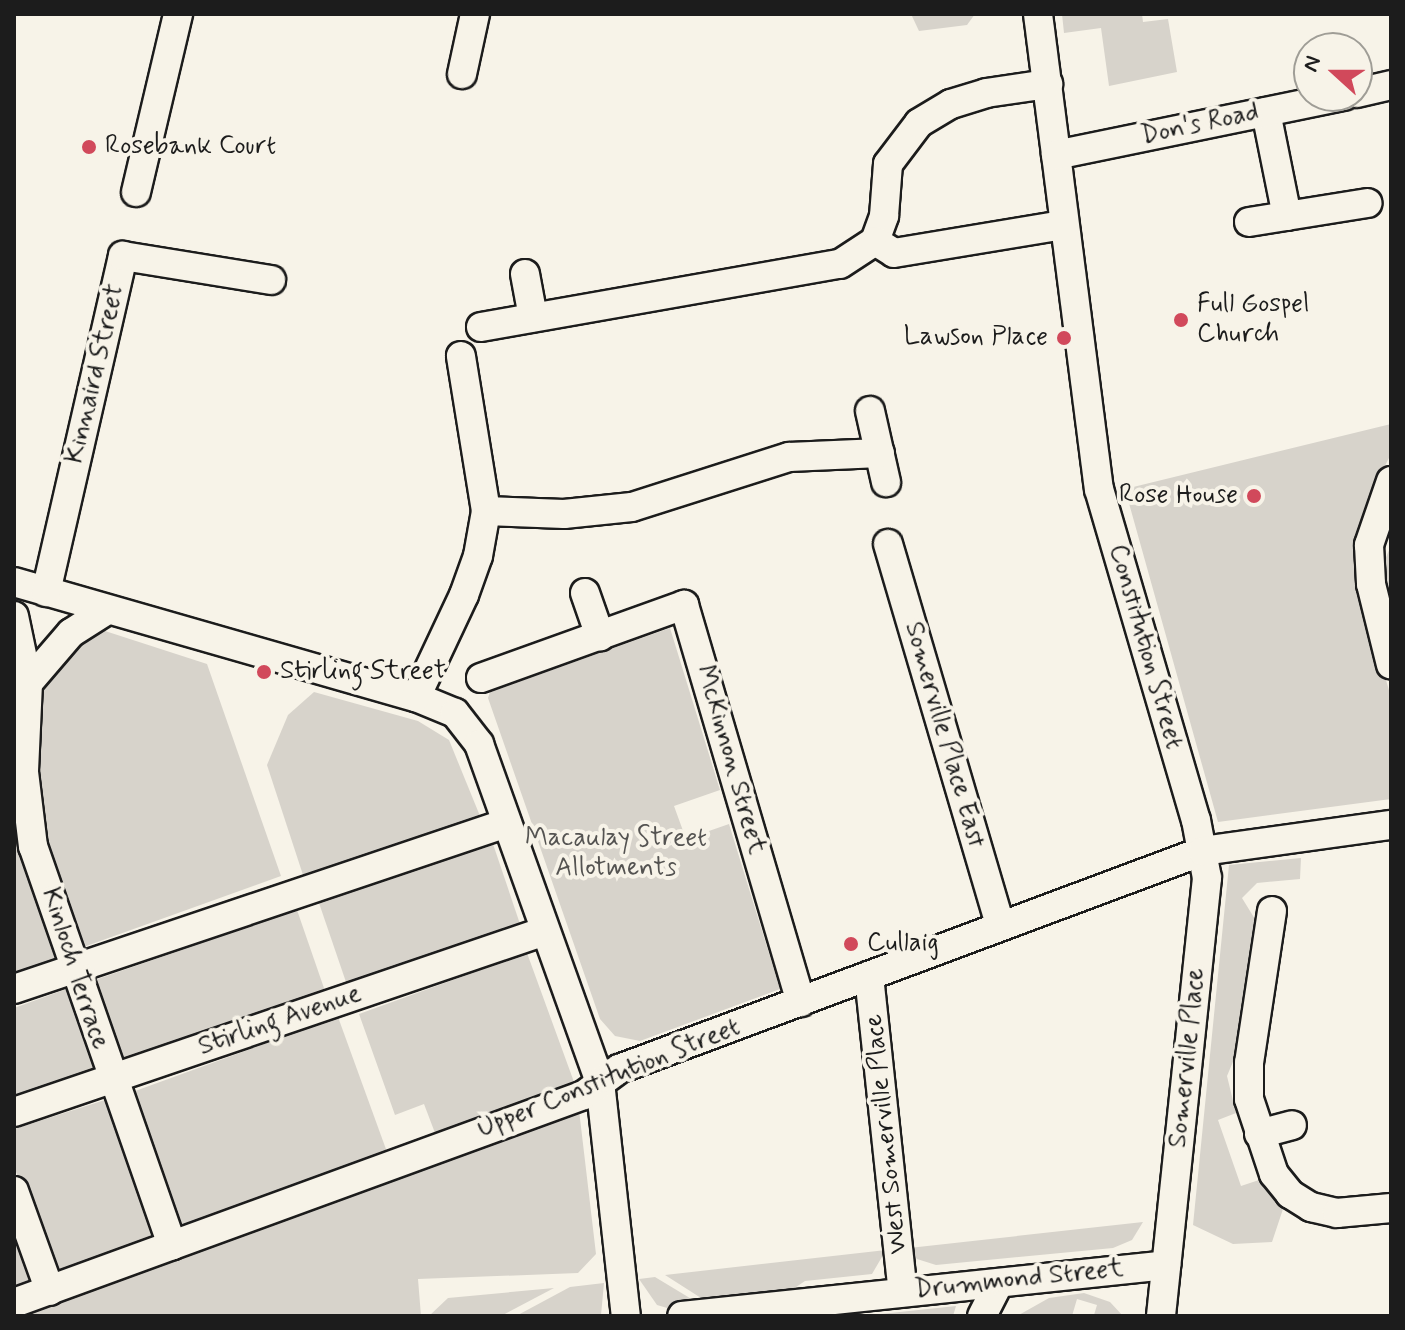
<!DOCTYPE html>
<html>
<head>
<meta charset="utf-8">
<style>
	body { margin:0 }
	#map { position:relative; width:1405px; height:1330px; overflow:hidden; background:#f7f3e8; font-family:Mynerve,sans-serif }
	div>[style] { position:absolute }
	.green>* { inset:0; background:#d7d3cb }
	.roads { filter:drop-shadow(2px 0 #1c1c1c) drop-shadow(-2px 0 #1c1c1c) drop-shadow(0 2px #1c1c1c) drop-shadow(0 -2px #1c1c1c) }
	.minor>* { height:28px; margin:-14px; padding:0 14px; transform-origin:14px; border-radius:14px; background:#f7f3e8 }
	.dots>* { width:22px; height:22px; translate:-50% -50%; box-sizing:border-box; border:4px solid #f7f3e8; border-radius:50% }
	span { translate:-50% -50%; white-space:nowrap; text-align:center; line-height:1.15; -webkit-text-stroke:8px #f7f3e8; paint-order:stroke }
	.street-label { font-size:26px; color:#1c1c1c }
	.poi-label { font-size:26px; color:#1c1c1c }
	.left { translate:0 -50%; text-align:left }
	.right { translate:-100% -50%; text-align:right }
	.park-label { font-size:26px; color:#545351 }
	.frame { position:absolute; inset:0; border:16px solid #1c1c1c; pointer-events:none }
	.north { position:absolute; left:1293px; top:32px; width:80px; height:80px; box-sizing:border-box; background:#f7f3e8; border:2px solid #9f9d96; border-radius:50%; rotate:291deg; font-size:22px; font-weight:700; line-height:32px; text-align:center; color:#1c1c1c }
	.north::after { content:''; display:block; margin:auto; width:28px; height:36px; background:#d1495b; clip-path:polygon(50% 0,100% 100%,50% 72%,0 100%) }
</style>
</head>
<body>
<div id="map">
	<div class="green">
		<div style="clip-path:polygon(911px 14px,975px 14px,967px 25px,919px 31px)"></div>
		<div style="clip-path:polygon(1062px 14px,1142px 14px,1143px 22px,1168px 19px,1177px 72px,1109px 86px,1101px 28px,1064px 33px)"></div>
		<div style="clip-path:polygon(1391px 424px,1391px 454px,1371px 493px,1361px 533px,1361px 595px,1391px 697px,1391px 799px,1218px 822px,1125px 489px)"></div>
		<div style="clip-path:polygon(1391px 545px,1391px 615px,1383px 565px)"></div>
		<div style="clip-path:polygon(670px 628px,720px 790px,674px 806px,686px 839px,729px 824px,780px 989px,640px 1041px,615px 1036px,600px 1019px,488px 698px,490px 692px)"></div>
		<div style="clip-path:polygon(102px 630px,207px 664px,281px 876px,78px 949px,39px 813px,36px 688px,77px 637px)"></div>
		<div style="clip-path:polygon(314px 692px,418px 721px,449px 740px,480px 816px,303px 875px,267px 765px,288px 715px)"></div>
		<div style="clip-path:polygon(14px 785px,62px 958px,15px 974px,14px 974px)"></div>
		<div style="clip-path:polygon(492px 841px,520px 924px,347px 985px,319px 903px)"></div>
		<div style="clip-path:polygon(1301px 858px,1300px 879px,1257px 883px,1242px 898px,1258px 924px,1240px 1045px,1227px 1076px,1236px 1113px,1218px 1120px,1241px 1186px,1265px 1178px,1284px 1206px,1272px 1242px,1233px 1244px,1193px 1225px,1229px 865px)"></div>
		<div style="clip-path:polygon(297px 910px,325px 991px,117px 1063px,89px 982px)"></div>
		<div style="clip-path:polygon(527px 953px,574px 1082px,435px 1133px,424px 1104px,395px 1115px,359px 1014px)"></div>
		<div style="clip-path:polygon(72px 987px,100px 1067px,14px 1098px,14px 1008px)"></div>
		<div style="clip-path:polygon(338px 1017px,387px 1152px,176px 1229px,127px 1094px)"></div>
		<div style="clip-path:polygon(108px 1099px,161px 1236px,52px 1276px,14px 1166px,14px 1129px)"></div>
		<div style="clip-path:polygon(579px 1110px,596px 1254px,578px 1273px,418px 1279px,421px 1316px,17px 1316px)"></div>
		<div style="clip-path:polygon(14px 1215px,36px 1279px,14px 1290px)"></div>
		<div style="clip-path:polygon(1143px 1222px,1132px 1240px,1113px 1248px,936px 1265px,917px 1259px,909px 1248px)"></div>
		<div style="clip-path:polygon(886px 1250px,872px 1274px,805px 1281px,784px 1295px,712px 1305px,665px 1275px)"></div>
		<div style="clip-path:polygon(655px 1277px,703px 1306px,674px 1310px,657px 1305px,639px 1279px)"></div>
		<div style="clip-path:polygon(604px 1283px,601px 1315px,516px 1316px,570px 1287px)"></div>
		<div style="clip-path:polygon(554px 1288px,501px 1316px,429px 1316px,448px 1298px)"></div>
		<div style="clip-path:polygon(1084px 1293px,1110px 1302px,1123px 1316px,1094px 1315px,1097px 1305px,1077px 1299px,1072px 1316px,1017px 1316px,1049px 1298px)"></div>
		<div style="clip-path:polygon(956px 1306px,953px 1316px,862px 1316px)"></div>
	</div>
	<div class="roads">
		<div class="minor">
			<div style="left:1038px;top:14px;width:479px;rotate:82.7deg"></div>
			<div style="left:1099px;top:489px;width:345px;rotate:73.7deg"></div>
			<div style="left:1196px;top:820px;width:59px;rotate:79.3deg"></div>
			<div style="left:1207px;top:878px;width:440px;rotate:96deg"></div>
			<div style="left:462px;top:74px;width:61px;rotate:-77.8deg"></div>
			<div style="left:1357px;top:93px;width:35px;rotate:-13deg"></div>
			<div style="left:1266px;top:112px;width:106px;rotate:78.6deg"></div>
			<div style="left:1056px;top:155px;width:294px;rotate:-11.6deg"></div>
			<div style="left:136px;top:192px;width:183px;rotate:-76.7deg"></div>
			<div style="left:1249px;top:222px;width:120px;rotate:-9.1deg"></div>
			<div style="left:875px;top:241px;width:27px;rotate:-70deg"></div>
			<div style="left:884px;top:216px;width:52px;rotate:-85.6deg"></div>
			<div style="left:888px;top:164px;width:51px;rotate:-52.9deg"></div>
			<div style="left:919px;top:123px;width:37px;rotate:-31deg"></div>
			<div style="left:951px;top:104px;width:37px;rotate:-17deg"></div>
			<div style="left:986px;top:93px;width:63px;rotate:-8.3deg"></div>
			<div style="left:525px;top:274px;width:44px;rotate:79.5deg"></div>
			<div style="left:481px;top:327px;width:364px;rotate:-10deg"></div>
			<div style="left:840px;top:264px;width:42px;rotate:-33.3deg"></div>
			<div style="left:875px;top:241px;width:22px;rotate:32deg"></div>
			<div style="left:894px;top:253px;width:172px;rotate:-9.4deg"></div>
			<div style="left:870px;top:411px;width:73px;rotate:77.3deg"></div>
			<div style="left:1391px;top:481px;width:68px;rotate:109deg"></div>
			<div style="left:1369px;top:545px;width:39px;rotate:87deg"></div>
			<div style="left:1371px;top:584px;width:83px;rotate:76.1deg"></div>
			<div style="left:486px;top:511px;width:78px;rotate:2.2deg"></div>
			<div style="left:564px;top:514px;width:68px;rotate:-5.9deg"></div>
			<div style="left:632px;top:507px;width:165px;rotate:-17.7deg"></div>
			<div style="left:789px;top:457px;width:91px;rotate:-2.5deg"></div>
			<div style="left:888px;top:544px;width:397px;rotate:73.6deg"></div>
			<div style="left:14px;top:582px;width:418px;rotate:16deg"></div>
			<div style="left:416px;top:697px;width:42px;rotate:22.3deg"></div>
			<div style="left:455px;top:713px;width:39px;rotate:52deg"></div>
			<div style="left:479px;top:744px;width:359px;rotate:70.3deg"></div>
			<div style="left:600px;top:1082px;width:235px;rotate:83.7deg"></div>
			<div style="left:46px;top:592px;width:345px;rotate:-77.1deg"></div>
			<div style="left:123px;top:256px;width:150px;rotate:9.2deg"></div>
			<div style="left:585px;top:593px;width:46px;rotate:70.8deg"></div>
			<div style="left:14px;top:616px;width:68px;rotate:78.2deg"></div>
			<div style="left:28px;top:683px;width:89px;rotate:92.6deg"></div>
			<div style="left:24px;top:772px;width:75px;rotate:83.1deg"></div>
			<div style="left:33px;top:846px;width:423px;rotate:70.8deg"></div>
			<div style="left:481px;top:678px;width:216px;rotate:-19.8deg"></div>
			<div style="left:684px;top:605px;width:414px;rotate:73.6deg"></div>
			<div style="left:28px;top:683px;width:66px;rotate:-49.3deg"></div>
			<div style="left:71px;top:633px;width:43px;rotate:-32.6deg"></div>
			<div style="left:416px;top:697px;width:113px;rotate:-64.8deg"></div>
			<div style="left:464px;top:595px;width:41px;rotate:-70.3deg"></div>
			<div style="left:478px;top:556px;width:46px;rotate:-79.9deg"></div>
			<div style="left:486px;top:511px;width:157px;rotate:-99.2deg"></div>
			<div style="left:1272px;top:911px;width:154px;rotate:98.6deg"></div>
			<div style="left:1249px;top:1063px;width:36px;rotate:90deg"></div>
			<div style="left:1249px;top:1099px;width:79px;rotate:71.6deg"></div>
			<div style="left:1274px;top:1174px;width:26px;rotate:51deg"></div>
			<div style="left:1290px;top:1194px;width:25px;rotate:32deg"></div>
			<div style="left:1311px;top:1207px;width:27px;rotate:13deg"></div>
			<div style="left:1337px;top:1213px;width:54px;rotate:-5.3deg"></div>
			<div style="left:869px;top:976px;width:318px;rotate:83.9deg"></div>
			<div style="left:14px;top:989px;width:520px;rotate:-18.61deg"></div>
			<div style="left:14px;top:1112px;width:561px;rotate:-18.82deg"></div>
			<div style="left:1259px;top:1134px;width:34px;rotate:-15deg"></div>
			<div style="left:14px;top:1191px;width:106px;rotate:70.2deg"></div>
			<div style="left:14px;top:1303px;width:607px;rotate:-20.05deg"></div>
			<div style="left:584px;top:1095px;width:44px;rotate:-36.6deg"></div>
			<div style="left:619px;top:1069px;width:623px;rotate:-20.47deg"></div>
			<div style="left:1203px;top:851px;width:190px;rotate:-7.9deg"></div>
			<div style="left:682px;top:1316px;width:487px;rotate:-6deg"></div>
			<div style="left:982px;top:1316px;width:37px;rotate:-63deg"></div>
		</div>
	</div>
	<div class="dots">
		<div style="left:89px;top:147px;background:#d1495b"></div>
		<div style="left:1181px;top:320px;background:#d1495b"></div>
		<div style="left:1064px;top:338px;background:#d1495b"></div>
		<div style="left:1254px;top:496px;background:#d1495b"></div>
		<div style="left:264px;top:672px;background:#d1495b"></div>
		<div style="left:851px;top:944px;background:#d1495b"></div>
	</div>
	<div class="street-label">
		<span style="left:1200px;top:125px;rotate:-12deg">Don's Road</span>
		<span style="left:96px;top:374px;rotate:-77deg">Kinnaird Street</span>
		<span style="left:1145px;top:647px;rotate:74deg">Constitution Street</span>
		<span style="left:944px;top:735px;rotate:74deg">Somerville Place East</span>
		<span style="left:730px;top:760px;rotate:74deg">McKinnon Street</span>
		<span style="left:74px;top:969px;rotate:72deg">Kinloch Terrace</span>
		<span style="left:280px;top:1021px;rotate:-19deg">Stirling Avenue</span>
		<span style="left:1188px;top:1058px;rotate:-84deg">Somerville Place</span>
		<span style="left:609px;top:1079px;rotate:-22deg">Upper Constitution Street</span>
		<span style="left:887px;top:1134px;rotate:-96deg">West Somerville Place</span>
		<span style="left:1019px;top:1280px;rotate:-6deg">Drummond Street</span>
	</div>
	<div class="poi-label">
		<span class="left" style="left:105px;top:147px">Rosebank Court</span>
		<span class="left" style="left:1197px;top:320px">Full Gospel<br>Church</span>
		<span class="right" style="left:1048px;top:338px">Lawson Place</span>
		<span class="right" style="left:1238px;top:496px">Rose House</span>
		<span class="left" style="left:280px;top:672px">Stirling Street</span>
		<span class="left" style="left:867px;top:944px">Cullaig</span>
	</div>
	<div class="park-label">
		<span style="left:616px;top:854px">Macaulay Street<br>Allotments</span>
	</div>
	<div class="frame"></div>
	<div class="north">N</div>
</div>
</body>
</html>
